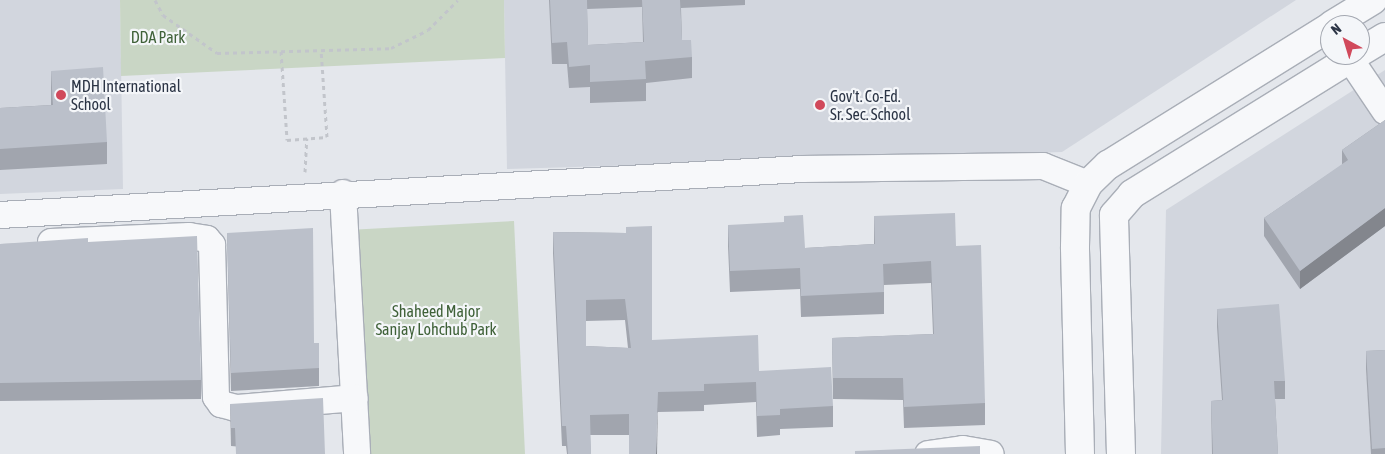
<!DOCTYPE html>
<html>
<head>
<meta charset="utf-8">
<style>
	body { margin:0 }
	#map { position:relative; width:1385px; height:454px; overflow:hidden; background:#e4e7ec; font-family:"Asap Condensed",sans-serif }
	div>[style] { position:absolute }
	.built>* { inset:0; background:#d2d6de }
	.green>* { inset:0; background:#c9d6c5 }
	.path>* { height:3px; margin-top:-1.5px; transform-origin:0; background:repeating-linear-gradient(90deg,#c2c5cb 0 4px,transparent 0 8px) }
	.roads { filter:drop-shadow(1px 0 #a9aeb7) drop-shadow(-1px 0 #a9aeb7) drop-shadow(0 1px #a9aeb7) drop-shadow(0 -1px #a9aeb7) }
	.minor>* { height:26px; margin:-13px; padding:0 13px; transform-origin:13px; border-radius:13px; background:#f7f8fa }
	.tertiary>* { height:28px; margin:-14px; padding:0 14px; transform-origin:14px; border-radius:14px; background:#f7f8fa }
	.wall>* { inset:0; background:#a1a5ae }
	.shaded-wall>* { inset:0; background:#83868d }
	.building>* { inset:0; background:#bbc0ca }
	.dots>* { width:14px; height:14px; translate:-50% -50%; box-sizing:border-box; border:2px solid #f4f6f9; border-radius:50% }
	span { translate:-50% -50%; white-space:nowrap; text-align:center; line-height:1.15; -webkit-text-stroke:4.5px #f4f6f9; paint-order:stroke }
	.park-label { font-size:16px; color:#3f6138 }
	.poi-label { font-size:16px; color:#2b3445 }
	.left { translate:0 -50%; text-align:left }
	.north { position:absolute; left:1320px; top:15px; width:50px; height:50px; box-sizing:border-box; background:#f4f6f9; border:1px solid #a4a8b1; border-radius:50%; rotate:321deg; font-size:14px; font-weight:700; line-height:20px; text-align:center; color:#2b3445 }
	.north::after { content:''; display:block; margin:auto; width:18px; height:22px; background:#d1495b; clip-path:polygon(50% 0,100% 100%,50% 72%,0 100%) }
</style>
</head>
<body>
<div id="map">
	<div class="built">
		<div style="clip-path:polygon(0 0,120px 0,123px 189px,0 194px)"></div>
		<div style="clip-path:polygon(504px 0,1296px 0,1062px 152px,507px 169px)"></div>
		<div style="clip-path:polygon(1385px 70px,1385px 454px,1161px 454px,1166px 210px)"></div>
	</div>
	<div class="green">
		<div style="clip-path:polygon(120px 0,504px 0,505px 58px,121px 76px)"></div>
		<div style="clip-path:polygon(514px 221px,525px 454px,359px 454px,348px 230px)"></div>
	</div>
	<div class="path">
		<div style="left:155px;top:0;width:17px;rotate:62deg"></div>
		<div style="left:163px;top:15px;width:66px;rotate:35.1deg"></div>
		<div style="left:217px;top:53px;width:174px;rotate:-1.6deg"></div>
		<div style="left:391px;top:48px;width:41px;rotate:-25.9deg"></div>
		<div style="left:428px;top:30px;width:42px;rotate:-45deg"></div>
		<div style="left:281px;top:51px;width:89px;rotate:86.1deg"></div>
		<div style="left:287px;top:140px;width:40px;rotate:-4.3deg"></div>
		<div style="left:327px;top:137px;width:87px;rotate:-93.9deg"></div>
		<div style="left:305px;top:172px;width:34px;rotate:-87deg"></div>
	</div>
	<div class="roads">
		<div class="minor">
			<div style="left:1350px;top:59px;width:63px;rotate:56.1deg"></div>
			<div style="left:343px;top:193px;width:261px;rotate:86.9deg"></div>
			<div style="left:0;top:215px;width:803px;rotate:-3.28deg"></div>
			<div style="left:802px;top:169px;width:241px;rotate:-0.7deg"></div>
			<div style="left:1043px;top:166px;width:48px;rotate:21.8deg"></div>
			<div style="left:51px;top:242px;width:138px;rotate:-2.5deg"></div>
			<div style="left:189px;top:236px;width:18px;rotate:9deg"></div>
			<div style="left:207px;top:239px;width:8px;rotate:50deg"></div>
			<div style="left:212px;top:245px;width:152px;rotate:88.5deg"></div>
			<div style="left:216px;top:397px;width:9px;rotate:54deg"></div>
			<div style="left:221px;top:404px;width:16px;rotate:15deg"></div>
			<div style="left:236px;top:408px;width:119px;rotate:-4.8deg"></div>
			<div style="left:928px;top:454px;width:35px;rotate:-8deg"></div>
			<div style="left:963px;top:449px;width:28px;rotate:10deg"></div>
		</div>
		<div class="tertiary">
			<div style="left:1332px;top:25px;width:48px;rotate:-31.4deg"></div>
			<div style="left:1360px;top:52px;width:29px;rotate:-31deg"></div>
			<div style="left:1080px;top:454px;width:207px;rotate:-91.4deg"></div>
			<div style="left:1075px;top:247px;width:39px;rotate:-89deg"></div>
			<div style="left:1076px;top:208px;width:27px;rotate:-63deg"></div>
			<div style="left:1088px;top:184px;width:28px;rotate:-44deg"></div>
			<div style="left:1108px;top:165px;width:261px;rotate:-31.9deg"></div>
			<div style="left:1121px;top:454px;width:239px;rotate:-91.7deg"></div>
			<div style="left:1114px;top:215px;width:28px;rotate:-49deg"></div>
			<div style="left:1132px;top:194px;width:264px;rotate:-31.8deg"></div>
		</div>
	</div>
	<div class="wall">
		<div style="clip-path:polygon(evenodd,549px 0,745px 0,745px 5px,681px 8px,682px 40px,692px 57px,692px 78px,646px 83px,646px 101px,590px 103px,590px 87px,569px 88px,567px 64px,552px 64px,549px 0,642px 7px,643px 42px,588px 45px,587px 9px,642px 7px)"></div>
		<div style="clip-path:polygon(51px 71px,107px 142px,107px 164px,0 170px,0 108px,51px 105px)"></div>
		<div style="clip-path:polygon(1385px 120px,1385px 226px,1300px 289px,1264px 236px,1264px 218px,1342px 165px,1342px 150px)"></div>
		<div style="clip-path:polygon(874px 216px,956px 246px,985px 403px,985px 425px,904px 428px,903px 400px,833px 399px,832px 338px,933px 334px,931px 283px,884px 285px,884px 314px,801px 317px,800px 289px,730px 292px,728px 246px,728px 225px,805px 248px,874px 244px)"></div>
		<div style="clip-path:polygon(evenodd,553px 232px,626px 233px,652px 340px,759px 371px,833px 406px,833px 427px,780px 429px,780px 435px,757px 437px,756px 402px,704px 405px,704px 411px,658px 412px,629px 435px,590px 435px,591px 454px,567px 454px,566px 446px,562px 446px,553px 253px,553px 232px,625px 320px,628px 348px,586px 346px,586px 321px,625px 320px)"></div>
		<div style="clip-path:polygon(227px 233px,314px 343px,319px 368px,319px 386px,231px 391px)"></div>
		<div style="clip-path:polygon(88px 242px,201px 380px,201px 399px,0 401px,0 244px)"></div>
		<div style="clip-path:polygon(1217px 309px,1285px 381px,1285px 399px,1275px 399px,1278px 454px,1212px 454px,1211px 401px,1222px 400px,1217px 327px)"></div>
		<div style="clip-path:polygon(1385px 350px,1385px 454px,1371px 454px,1366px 369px,1366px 351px)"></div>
		<div style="clip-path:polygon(230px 404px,325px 454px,231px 446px)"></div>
	</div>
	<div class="shaded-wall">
		<div style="clip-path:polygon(1385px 208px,1385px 226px,1300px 289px,1300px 271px)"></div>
		<div style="clip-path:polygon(658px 392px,657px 454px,656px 454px)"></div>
	</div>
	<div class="building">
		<div style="clip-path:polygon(550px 0,587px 0,588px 45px,644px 42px,642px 0,680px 0,682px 40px,691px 40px,692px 57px,645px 61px,646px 79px,590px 82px,590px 65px,569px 67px,567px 42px,552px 43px)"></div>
		<div style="clip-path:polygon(103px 67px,107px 142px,0 149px,0 108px,53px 105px,51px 71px)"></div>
		<div style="clip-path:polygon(1385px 120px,1385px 208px,1300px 271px,1264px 218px,1348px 160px,1342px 150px)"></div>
		<div style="clip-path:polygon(955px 213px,956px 246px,981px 245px,985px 403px,904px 407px,903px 378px,833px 378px,832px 338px,934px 334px,931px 261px,883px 264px,884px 292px,801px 296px,800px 268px,730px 271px,728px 225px,784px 222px,784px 216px,803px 215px,805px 248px,875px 244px,874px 216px)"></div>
		<div style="clip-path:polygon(evenodd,652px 226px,652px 340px,758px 335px,759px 371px,831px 367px,833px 406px,780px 409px,780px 415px,757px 416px,756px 382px,704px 384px,704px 391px,658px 392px,656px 454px,629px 454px,629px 414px,590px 415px,591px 454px,568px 454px,566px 426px,562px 426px,553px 232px,626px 233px,626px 227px,652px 226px,625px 299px,631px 348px,586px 346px,586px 300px,625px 299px)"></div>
		<div style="clip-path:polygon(313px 228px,314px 343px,319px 343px,319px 368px,231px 373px,227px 233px)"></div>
		<div style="clip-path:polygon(197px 236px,201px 380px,0 383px,0 244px,88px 238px,88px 242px)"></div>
		<div style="clip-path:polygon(1279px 304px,1285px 381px,1274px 381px,1278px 454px,1213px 454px,1211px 401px,1223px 400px,1217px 309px)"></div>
		<div style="clip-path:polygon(1385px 350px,1385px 448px,1372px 449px,1366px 351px)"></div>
		<div style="clip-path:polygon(323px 398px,325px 454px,236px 454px,235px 428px,231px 428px,230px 404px)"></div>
		<div style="clip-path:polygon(980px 446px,980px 454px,855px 454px,855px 451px)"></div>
	</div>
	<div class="dots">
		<div style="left:61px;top:95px;background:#d1495b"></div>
		<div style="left:820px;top:105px;background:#d1495b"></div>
	</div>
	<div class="park-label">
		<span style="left:158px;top:37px">DDA Park</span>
		<span style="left:436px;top:320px">Shaheed Major<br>Sanjay Lohchub Park</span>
	</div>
	<div class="poi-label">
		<span class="left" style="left:71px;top:95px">MDH International<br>School</span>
		<span class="left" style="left:830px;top:105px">Gov't. Co-Ed.<br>Sr. Sec. School</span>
	</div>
	<div class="north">N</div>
</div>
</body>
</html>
